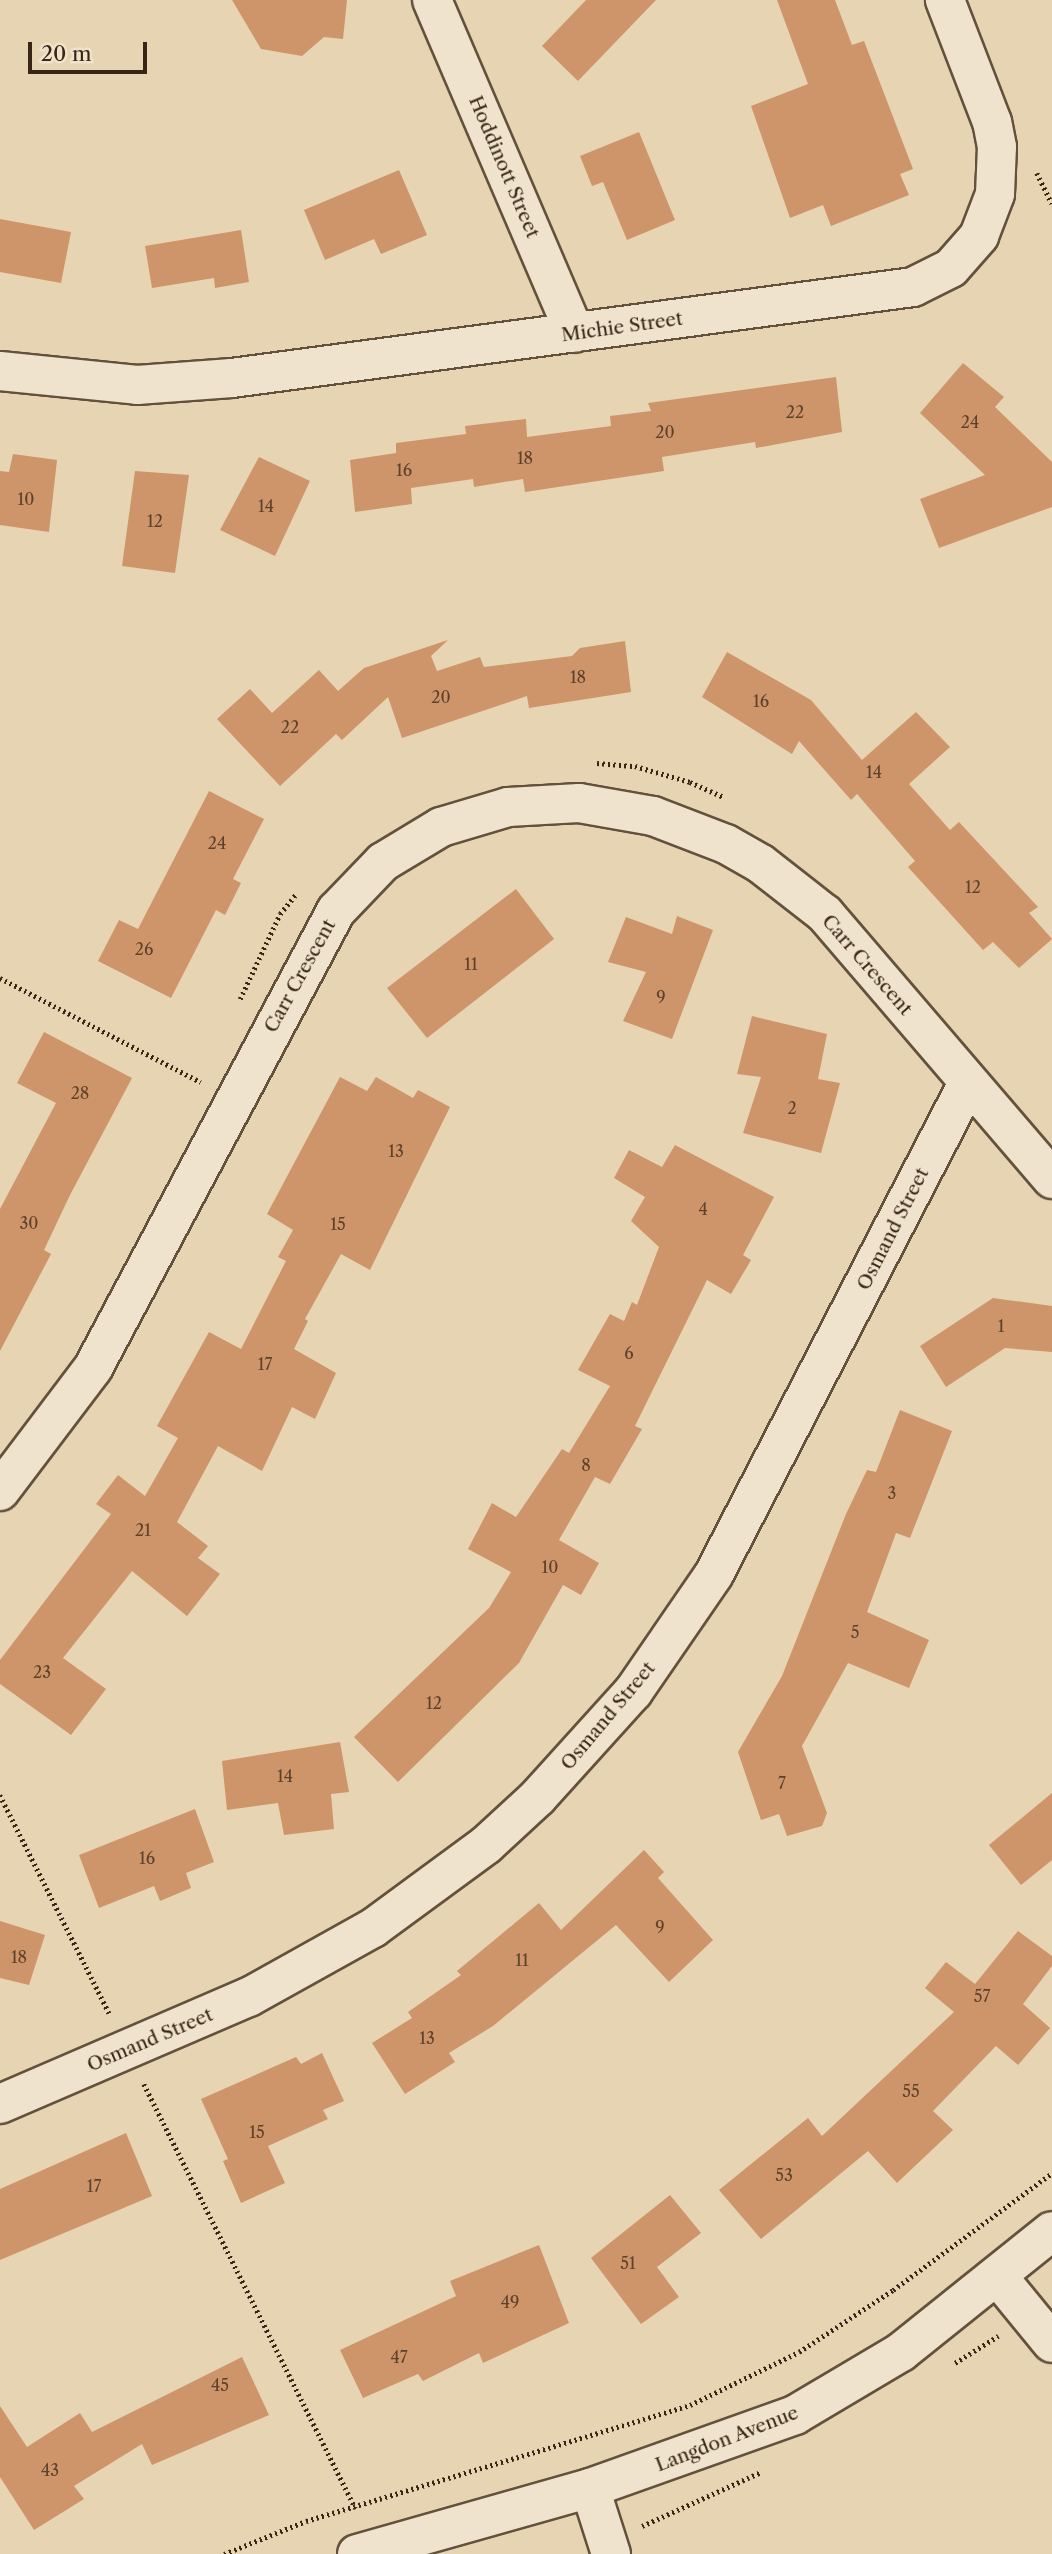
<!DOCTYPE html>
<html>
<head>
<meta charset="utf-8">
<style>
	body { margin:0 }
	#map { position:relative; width:1052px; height:2554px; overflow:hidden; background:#e7d4b2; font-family:"Libre Caslon Text",serif }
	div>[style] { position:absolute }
	.building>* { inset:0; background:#ce956a }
	.path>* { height:4.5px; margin-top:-2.25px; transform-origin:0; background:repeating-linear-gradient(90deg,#382515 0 2px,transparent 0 5.5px) }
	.roads { filter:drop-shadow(2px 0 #64513c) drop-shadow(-2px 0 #64513c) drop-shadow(0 2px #64513c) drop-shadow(0 -2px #64513c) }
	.minor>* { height:38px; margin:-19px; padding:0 19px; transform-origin:19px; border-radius:19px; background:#efe3cd }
	.tertiary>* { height:38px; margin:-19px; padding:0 19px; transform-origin:19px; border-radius:19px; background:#efe3cd }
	span { translate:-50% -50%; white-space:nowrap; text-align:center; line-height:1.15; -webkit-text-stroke:6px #efe3cd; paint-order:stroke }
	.number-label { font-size:16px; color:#5e412a }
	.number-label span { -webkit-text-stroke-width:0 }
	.street-label { font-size:19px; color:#382515 }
	.scale { position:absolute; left:28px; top:42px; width:119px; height:32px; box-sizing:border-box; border:4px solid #382515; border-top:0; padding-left:9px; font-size:21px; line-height:24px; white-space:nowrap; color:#382515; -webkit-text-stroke:5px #efe3cd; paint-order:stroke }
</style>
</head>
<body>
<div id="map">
	<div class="building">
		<div style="clip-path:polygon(232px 0,347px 0,343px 39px,324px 37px,302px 56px,261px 49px)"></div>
		<div style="clip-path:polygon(586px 0,656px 0,578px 81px,542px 46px)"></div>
		<div style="clip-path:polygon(777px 0,835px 0,852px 45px,864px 41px,913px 169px,900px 174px,909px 195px,831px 226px,823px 205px,790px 218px,751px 106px,808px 84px)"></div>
		<div style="clip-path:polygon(639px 132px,675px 220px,627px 240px,603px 182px,592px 186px,580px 156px)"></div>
		<div style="clip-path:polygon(399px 170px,427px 235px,381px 254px,374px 239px,325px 260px,304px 210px)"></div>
		<div style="clip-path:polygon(0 219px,71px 232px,61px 283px,0 272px)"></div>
		<div style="clip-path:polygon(241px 230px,249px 282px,215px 288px,214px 278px,152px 288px,145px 246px)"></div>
		<div style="clip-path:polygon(963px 363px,1004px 397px,995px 407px,1052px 462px,1052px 507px,939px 548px,920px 499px,985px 475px,920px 413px)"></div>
		<div style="clip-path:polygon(836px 377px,842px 432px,756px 448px,755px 442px,662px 457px,664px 471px,525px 492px,523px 479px,474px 487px,473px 479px,411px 488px,412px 504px,355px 512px,350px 460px,396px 453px,396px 443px,466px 434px,465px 426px,526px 419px,527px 437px,611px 426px,610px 416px,651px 411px,648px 403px)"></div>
		<div style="clip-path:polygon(13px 454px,57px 460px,49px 532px,0 525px,0 471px,9px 472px)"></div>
		<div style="clip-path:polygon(259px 457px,310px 481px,275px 556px,220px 530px)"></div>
		<div style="clip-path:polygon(135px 471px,189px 475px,175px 573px,122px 566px)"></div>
		<div style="clip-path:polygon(448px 640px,431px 656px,437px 671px,480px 657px,484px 667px,572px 656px,580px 648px,625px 641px,631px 692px,529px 708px,527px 696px,402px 738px,388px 697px,342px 740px,336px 734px,280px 786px,217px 719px,250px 689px,272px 713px,319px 670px,338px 691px,364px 668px)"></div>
		<div style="clip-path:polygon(727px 652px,811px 700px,862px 760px,916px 712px,950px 747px,909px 784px,950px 830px,959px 822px,1038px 907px,1029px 913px,1052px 939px,1019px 968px,993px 942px,983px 950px,908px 867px,915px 861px,857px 794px,851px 800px,799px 741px,792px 754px,702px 697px)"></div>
		<div style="clip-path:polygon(209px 791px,264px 819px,233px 879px,241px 883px,225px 915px,216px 910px,171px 998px,98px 961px,119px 920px,138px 929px)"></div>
		<div style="clip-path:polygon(516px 889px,554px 939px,427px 1038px,387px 988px)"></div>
		<div style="clip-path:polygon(677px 916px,713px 930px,672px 1039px,623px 1021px,646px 972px,608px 962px,626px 917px,672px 934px)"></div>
		<div style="clip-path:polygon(752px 1016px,827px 1034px,818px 1079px,840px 1083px,821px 1153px,743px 1133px,761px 1077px,737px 1074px)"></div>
		<div style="clip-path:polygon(44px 1032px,132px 1078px,70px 1195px,44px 1250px,51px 1254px,0 1351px,0 1209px,56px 1103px,17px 1083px)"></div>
		<div style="clip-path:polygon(340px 1077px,367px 1091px,376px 1077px,413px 1098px,418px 1090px,450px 1107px,370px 1270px,341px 1254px,305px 1319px,308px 1321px,294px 1349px,336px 1373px,315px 1419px,292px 1407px,262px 1471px,218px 1446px,177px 1522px,208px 1546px,198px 1558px,220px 1574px,187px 1616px,132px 1571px,63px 1658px,106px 1689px,71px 1735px,0 1684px,0 1660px,111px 1514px,96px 1504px,118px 1475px,145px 1496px,178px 1438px,157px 1426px,209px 1332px,241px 1349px,286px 1261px,278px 1257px,293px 1230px,267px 1214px)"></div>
		<div style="clip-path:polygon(675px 1145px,774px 1197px,743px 1255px,751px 1260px,731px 1294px,707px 1280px,635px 1426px,642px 1429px,610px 1484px,595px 1477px,559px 1540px,599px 1563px,581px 1595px,563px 1585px,519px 1663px,398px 1782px,354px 1737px,489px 1608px,511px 1572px,468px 1549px,492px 1503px,516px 1517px,562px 1449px,569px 1453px,610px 1386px,578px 1370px,610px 1314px,624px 1321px,632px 1302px,637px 1305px,659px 1247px,631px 1221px,645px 1197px,614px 1178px,629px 1150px,662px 1167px)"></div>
		<div style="clip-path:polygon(993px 1298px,1052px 1306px,1052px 1352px,1005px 1348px,946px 1387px,920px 1346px)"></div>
		<div style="clip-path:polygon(900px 1410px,952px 1431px,910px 1538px,896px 1533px,867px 1612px,929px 1640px,909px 1688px,848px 1663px,802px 1746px,827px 1813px,822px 1826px,787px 1836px,779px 1814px,761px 1820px,738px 1752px,782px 1676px,846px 1514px,867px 1470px,876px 1472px)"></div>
		<div style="clip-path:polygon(340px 1742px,349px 1792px,331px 1794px,334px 1829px,284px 1835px,278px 1803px,227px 1810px,222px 1761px)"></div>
		<div style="clip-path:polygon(1052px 1793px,1052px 1860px,1021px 1885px,989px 1845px)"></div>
		<div style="clip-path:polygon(195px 1809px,214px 1862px,186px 1873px,191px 1888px,160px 1901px,154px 1886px,99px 1908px,79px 1855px)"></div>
		<div style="clip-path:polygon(644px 1850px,664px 1872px,658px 1878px,713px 1940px,669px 1982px,616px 1925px,493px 2026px,449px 2053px,455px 2062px,405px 2094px,372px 2043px,412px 2018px,408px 2012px,461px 1975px,457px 1971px,539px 1903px,561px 1930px)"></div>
		<div style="clip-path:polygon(0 1921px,45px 1935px,29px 1985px,0 1978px)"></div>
		<div style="clip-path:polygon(1018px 1931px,1052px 1956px,1052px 1966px,1023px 2004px,1050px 2028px,1018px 2065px,996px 2046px,933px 2111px,953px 2130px,897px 2183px,868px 2151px,761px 2239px,719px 2190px,808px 2118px,822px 2136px,954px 2012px,925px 1988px,946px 1962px,975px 1984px)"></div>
		<div style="clip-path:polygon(322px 2053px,344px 2101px,323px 2110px,328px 2119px,268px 2146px,285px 2183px,241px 2203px,223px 2161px,228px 2159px,201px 2099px,296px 2057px,301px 2064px)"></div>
		<div style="clip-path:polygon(126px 2133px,152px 2196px,0 2260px,0 2189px)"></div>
		<div style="clip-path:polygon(670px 2195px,701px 2233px,657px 2267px,679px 2297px,641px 2324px,591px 2258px)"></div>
		<div style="clip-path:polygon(539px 2245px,569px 2323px,483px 2363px,479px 2353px,423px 2381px,418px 2374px,363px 2398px,340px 2350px,456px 2296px,450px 2281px)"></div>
		<div style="clip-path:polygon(242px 2357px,269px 2415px,152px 2465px,142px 2444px,74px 2486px,84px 2499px,34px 2530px,0 2477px,0 2406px,27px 2447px,80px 2413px,92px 2432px)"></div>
	</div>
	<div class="path">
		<div style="left:1037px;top:173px;width:34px;rotate:64deg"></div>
		<div style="left:597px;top:763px;width:38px;rotate:5deg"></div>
		<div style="left:635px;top:766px;width:57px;rotate:16.2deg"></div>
		<div style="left:690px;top:782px;width:36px;rotate:24deg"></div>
		<div style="left:0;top:978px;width:226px;rotate:27.4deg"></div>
		<div style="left:240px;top:999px;width:94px;rotate:-64.8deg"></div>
		<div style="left:280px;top:914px;width:27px;rotate:-51deg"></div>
		<div style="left:0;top:1795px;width:244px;rotate:63.4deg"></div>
		<div style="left:144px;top:2084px;width:474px;rotate:63.5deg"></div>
		<div style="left:955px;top:2363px;width:51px;rotate:-32.1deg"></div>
		<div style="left:642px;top:2526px;width:131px;rotate:-24.4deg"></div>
		<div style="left:224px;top:2554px;width:88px;rotate:-21.9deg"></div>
		<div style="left:306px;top:2521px;width:401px;rotate:-16.8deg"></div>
		<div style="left:690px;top:2405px;width:121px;rotate:-25.9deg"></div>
		<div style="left:799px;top:2352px;width:113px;rotate:-33.4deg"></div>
		<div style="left:893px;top:2290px;width:197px;rotate:-36.3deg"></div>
	</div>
	<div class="roads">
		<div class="minor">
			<div style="left:432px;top:0;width:362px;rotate:66.8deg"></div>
			<div style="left:0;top:371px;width:138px;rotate:5.8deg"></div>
			<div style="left:137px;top:385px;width:95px;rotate:-4.2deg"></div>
			<div style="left:232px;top:378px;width:687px;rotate:-7.61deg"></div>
			<div style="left:913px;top:287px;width:42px;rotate:-26.6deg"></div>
			<div style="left:951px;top:268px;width:43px;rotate:-48.8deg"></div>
			<div style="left:979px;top:236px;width:45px;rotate:-69.1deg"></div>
			<div style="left:995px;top:194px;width:47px;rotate:-87.6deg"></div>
			<div style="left:997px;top:147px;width:25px;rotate:-101deg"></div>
			<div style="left:992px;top:122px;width:131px;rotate:-111.1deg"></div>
			<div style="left:0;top:1491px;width:154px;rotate:-52.9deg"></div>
			<div style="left:93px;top:1368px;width:518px;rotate:-62deg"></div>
			<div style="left:336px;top:911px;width:68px;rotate:-46.2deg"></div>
			<div style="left:383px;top:862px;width:68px;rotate:-31.1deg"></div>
			<div style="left:441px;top:827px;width:70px;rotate:-16.6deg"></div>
			<div style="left:508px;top:807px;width:71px;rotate:-3.2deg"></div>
			<div style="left:579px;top:803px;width:75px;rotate:10deg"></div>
			<div style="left:653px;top:816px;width:78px;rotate:21deg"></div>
			<div style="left:726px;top:844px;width:40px;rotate:29.7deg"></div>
			<div style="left:761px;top:864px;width:81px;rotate:38deg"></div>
			<div style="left:825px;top:914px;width:349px;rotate:49.4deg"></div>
			<div style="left:0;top:2104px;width:271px;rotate:-23.3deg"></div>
			<div style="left:249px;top:1997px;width:142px;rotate:-29.1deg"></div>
			<div style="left:373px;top:1928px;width:140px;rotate:-36.3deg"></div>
			<div style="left:486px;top:1845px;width:71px;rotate:-42.7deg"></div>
			<div style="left:538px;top:1797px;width:142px;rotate:-47.9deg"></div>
			<div style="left:633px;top:1692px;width:143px;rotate:-55.5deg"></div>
			<div style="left:714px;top:1574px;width:553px;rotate:-62.65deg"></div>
			<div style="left:998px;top:2277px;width:85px;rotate:50.7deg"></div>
			<div style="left:590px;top:2488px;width:69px;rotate:72.3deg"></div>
		</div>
		<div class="tertiary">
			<div style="left:357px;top:2554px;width:242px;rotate:-15.8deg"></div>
			<div style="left:590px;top:2488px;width:218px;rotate:-19.6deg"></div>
			<div style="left:795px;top:2415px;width:123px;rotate:-30.7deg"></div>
			<div style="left:901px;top:2352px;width:193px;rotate:-38.7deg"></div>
		</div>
	</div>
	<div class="number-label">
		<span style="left:795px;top:412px">22</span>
		<span style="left:970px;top:422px">24</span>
		<span style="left:665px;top:432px">20</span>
		<span style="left:525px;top:458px">18</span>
		<span style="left:404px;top:470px">16</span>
		<span style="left:26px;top:499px">10</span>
		<span style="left:266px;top:506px">14</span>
		<span style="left:155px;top:521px">12</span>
		<span style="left:578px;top:677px">18</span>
		<span style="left:441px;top:697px">20</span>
		<span style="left:761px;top:701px">16</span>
		<span style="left:290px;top:727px">22</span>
		<span style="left:874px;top:772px">14</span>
		<span style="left:217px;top:843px">24</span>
		<span style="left:973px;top:887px">12</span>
		<span style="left:144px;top:949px">26</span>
		<span style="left:471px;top:964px">11</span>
		<span style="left:661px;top:997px">9</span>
		<span style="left:80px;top:1093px">28</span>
		<span style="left:792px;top:1108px">2</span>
		<span style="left:396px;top:1151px">13</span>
		<span style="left:703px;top:1209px">4</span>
		<span style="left:29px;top:1223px">30</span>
		<span style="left:338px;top:1224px">15</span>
		<span style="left:1001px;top:1326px">1</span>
		<span style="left:629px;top:1353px">6</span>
		<span style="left:265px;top:1364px">17</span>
		<span style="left:586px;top:1465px">8</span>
		<span style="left:892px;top:1493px">3</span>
		<span style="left:143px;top:1530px">21</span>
		<span style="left:550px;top:1567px">10</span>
		<span style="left:855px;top:1632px">5</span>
		<span style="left:42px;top:1672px">23</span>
		<span style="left:434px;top:1703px">12</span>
		<span style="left:285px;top:1776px">14</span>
		<span style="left:782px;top:1783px">7</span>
		<span style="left:147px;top:1858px">16</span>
		<span style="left:660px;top:1927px">9</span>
		<span style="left:19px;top:1957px">18</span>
		<span style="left:522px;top:1960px">11</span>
		<span style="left:982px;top:1996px">57</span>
		<span style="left:427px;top:2038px">13</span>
		<span style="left:911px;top:2091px">55</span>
		<span style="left:257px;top:2132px">15</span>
		<span style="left:784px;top:2175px">53</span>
		<span style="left:94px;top:2186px">17</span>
		<span style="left:628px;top:2263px">51</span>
		<span style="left:510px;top:2302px">49</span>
		<span style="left:399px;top:2357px">47</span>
		<span style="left:220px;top:2385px">45</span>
		<span style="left:50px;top:2470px">43</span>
	</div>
	<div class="street-label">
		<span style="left:504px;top:167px;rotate:67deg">Hoddinott Street</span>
		<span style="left:622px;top:327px;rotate:-8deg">Michie Street</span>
		<span style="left:867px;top:965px;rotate:49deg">Carr Crescent</span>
		<span style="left:300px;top:976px;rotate:-61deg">Carr Crescent</span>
		<span style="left:893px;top:1229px;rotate:-63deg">Osmand Street</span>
		<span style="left:608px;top:1716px;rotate:-50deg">Osmand Street</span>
		<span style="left:150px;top:2040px;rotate:-23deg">Osmand Street</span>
		<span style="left:727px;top:2439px;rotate:-21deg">Langdon Avenue</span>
	</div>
	<div class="scale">20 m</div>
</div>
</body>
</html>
